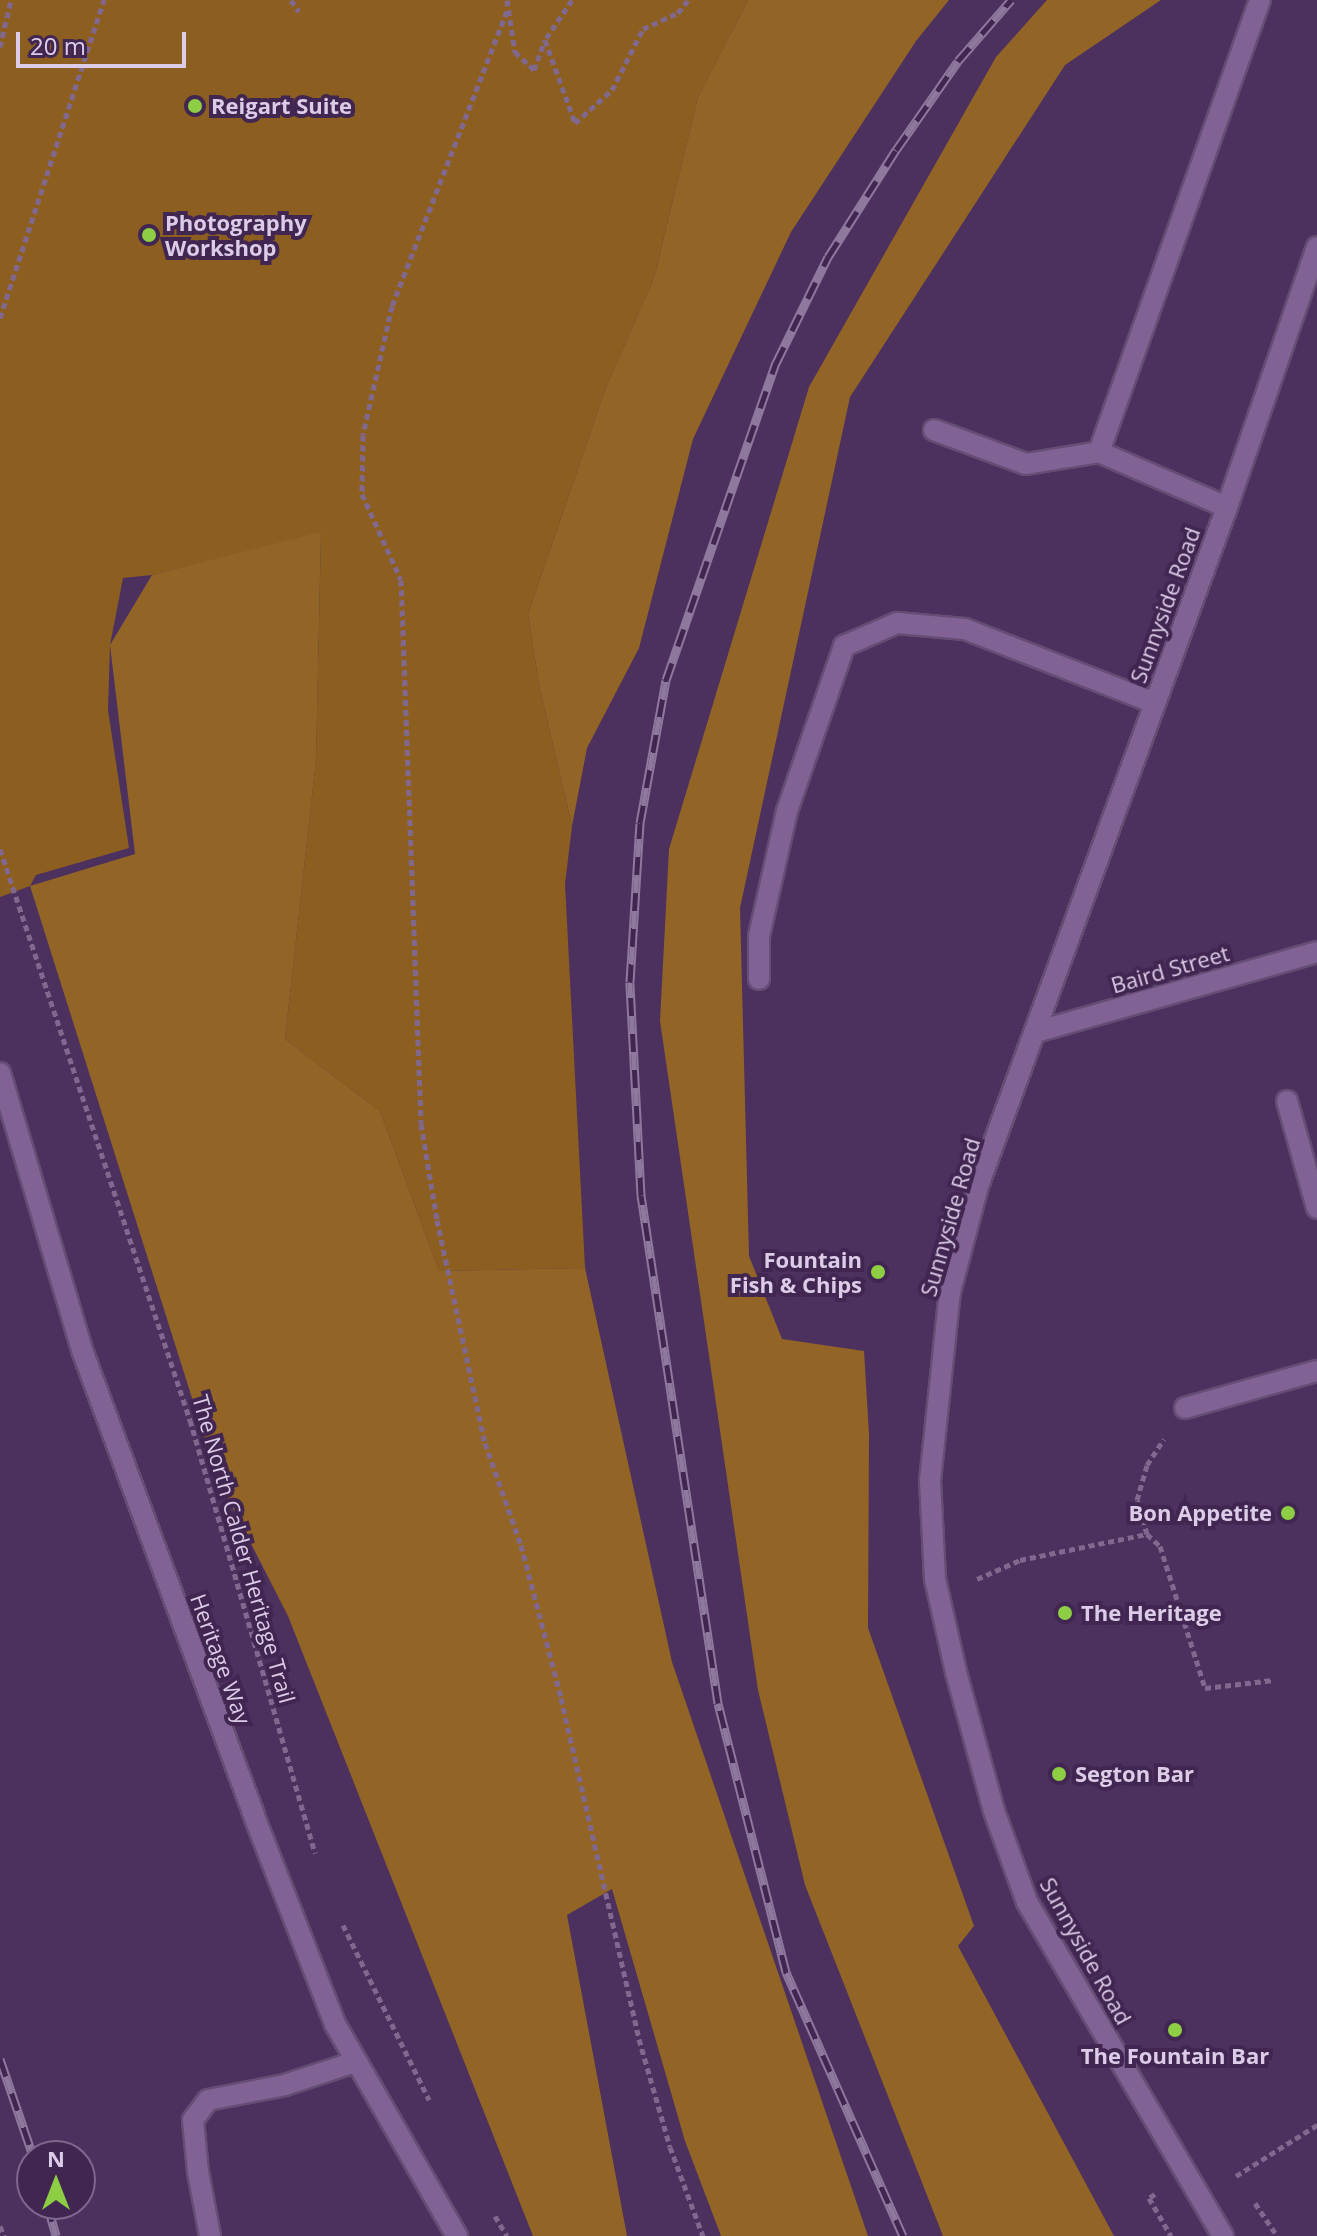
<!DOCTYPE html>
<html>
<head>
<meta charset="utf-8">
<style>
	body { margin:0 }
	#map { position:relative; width:1317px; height:2236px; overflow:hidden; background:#4c305e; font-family:"Open Sans",sans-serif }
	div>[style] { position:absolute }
	.green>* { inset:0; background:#8c5f21 }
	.forest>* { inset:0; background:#926527 }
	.path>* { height:5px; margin-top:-2.5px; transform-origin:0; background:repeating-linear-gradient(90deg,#80688f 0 6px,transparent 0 10px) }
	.roads { filter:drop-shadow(2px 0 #654d74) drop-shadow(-2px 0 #654d74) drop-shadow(0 2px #654d74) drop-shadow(0 -2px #654d74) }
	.lane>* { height:20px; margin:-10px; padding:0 10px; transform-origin:10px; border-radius:10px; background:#806394 }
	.street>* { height:20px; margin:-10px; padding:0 10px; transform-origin:10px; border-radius:10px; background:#806394 }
	.secondary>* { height:20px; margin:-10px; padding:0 10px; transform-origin:10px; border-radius:10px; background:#806394 }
	.rail>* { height:9px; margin-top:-4.5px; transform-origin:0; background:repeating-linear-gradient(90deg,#412652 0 18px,#8e789d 0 36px); box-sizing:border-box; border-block:2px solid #8e789d }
	.dots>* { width:22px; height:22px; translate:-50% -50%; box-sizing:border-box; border:4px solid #412652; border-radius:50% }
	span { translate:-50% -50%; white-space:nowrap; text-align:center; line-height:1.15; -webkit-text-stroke:8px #412652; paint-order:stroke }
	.poi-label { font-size:22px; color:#dccce7; font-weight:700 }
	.left { translate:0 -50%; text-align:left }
	.right { translate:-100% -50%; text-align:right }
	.street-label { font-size:22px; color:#dccce7 }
	.north { position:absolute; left:16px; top:2140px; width:80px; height:80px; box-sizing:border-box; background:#412652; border:2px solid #7f688e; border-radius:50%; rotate:0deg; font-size:22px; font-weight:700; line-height:32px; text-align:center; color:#dccce7 }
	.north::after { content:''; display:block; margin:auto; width:28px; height:36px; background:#8dce44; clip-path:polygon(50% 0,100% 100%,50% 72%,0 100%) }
	.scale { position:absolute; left:16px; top:32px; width:170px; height:36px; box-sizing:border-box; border:4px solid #dccce7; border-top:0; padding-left:10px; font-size:24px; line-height:28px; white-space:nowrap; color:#dccce7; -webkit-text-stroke:6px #412652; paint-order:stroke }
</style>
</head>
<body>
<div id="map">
	<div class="green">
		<div style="clip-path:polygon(0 0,748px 0,698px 97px,654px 278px,606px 387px,528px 614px,539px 685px,572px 826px,565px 884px,585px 1268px,439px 1271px,380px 1111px,285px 1039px,316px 760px,321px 533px,152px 575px,123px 578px,110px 645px,108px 710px,129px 848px,36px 875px,30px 886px,0 897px)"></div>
	</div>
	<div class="forest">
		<div style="clip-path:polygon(748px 0,949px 0,916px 41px,791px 232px,693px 439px,639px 648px,587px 748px,572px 826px,539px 685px,528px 614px,606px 387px,654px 278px,698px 97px)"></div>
		<div style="clip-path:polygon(1047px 0,1161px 0,1065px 65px,850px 397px,740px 908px,749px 1256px,782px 1339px,864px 1351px,869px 1434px,868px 1628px,974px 1926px,958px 1946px,1114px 2236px,943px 2236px,805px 1885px,758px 1690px,660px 1021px,669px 849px,809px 387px,996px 57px)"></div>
		<div style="clip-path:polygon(321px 532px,316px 760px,285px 1039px,380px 1111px,439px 1271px,585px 1268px,672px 1662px,868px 2236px,721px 2236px,685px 2141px,612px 1889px,567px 1915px,627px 2236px,533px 2236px,288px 1616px,217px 1477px,30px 886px,135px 854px,110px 645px,152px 575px)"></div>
	</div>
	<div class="path">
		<div style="left:291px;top:0;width:14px;rotate:56deg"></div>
		<div style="left:507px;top:0;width:53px;rotate:81.3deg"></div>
		<div style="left:515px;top:52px;width:26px;rotate:43deg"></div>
		<div style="left:534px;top:70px;width:32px;rotate:-70deg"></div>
		<div style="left:572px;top:0;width:48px;rotate:124deg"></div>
		<div style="left:545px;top:40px;width:88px;rotate:70.1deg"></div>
		<div style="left:575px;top:123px;width:50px;rotate:-41.7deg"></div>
		<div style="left:612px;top:90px;width:68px;rotate:-63.1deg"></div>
		<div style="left:643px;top:29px;width:38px;rotate:-25deg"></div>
		<div style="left:678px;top:13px;width:16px;rotate:-52deg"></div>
		<div style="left:507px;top:11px;width:317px;rotate:111.3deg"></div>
		<div style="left:392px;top:306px;width:132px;rotate:102.7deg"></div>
		<div style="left:363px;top:435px;width:59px;rotate:91deg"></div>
		<div style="left:362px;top:494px;width:94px;rotate:65.6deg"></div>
		<div style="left:401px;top:580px;width:544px;rotate:87.89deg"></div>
		<div style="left:421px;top:1124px;width:97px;rotate:80.5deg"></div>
		<div style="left:437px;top:1220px;width:228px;rotate:77.9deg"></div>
		<div style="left:485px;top:1443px;width:108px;rotate:70.6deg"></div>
		<div style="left:521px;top:1545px;width:158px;rotate:75.3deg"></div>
		<div style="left:561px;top:1698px;width:350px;rotate:77.1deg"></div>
		<div style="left:639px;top:2039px;width:112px;rotate:74deg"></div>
		<div style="left:670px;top:2147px;width:95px;rotate:69.7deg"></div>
		<div style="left:0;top:47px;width:48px;rotate:-76.8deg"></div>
		<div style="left:0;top:318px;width:335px;rotate:-71.9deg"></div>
		<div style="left:0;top:849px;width:602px;rotate:71.6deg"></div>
		<div style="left:190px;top:1420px;width:451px;rotate:73.9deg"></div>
		<div style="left:1147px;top:1534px;width:35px;rotate:-106deg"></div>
		<div style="left:1137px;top:1500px;width:36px;rotate:-74deg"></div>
		<div style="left:1147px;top:1465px;width:31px;rotate:-57deg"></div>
		<div style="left:977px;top:1579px;width:47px;rotate:-23.8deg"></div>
		<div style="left:1020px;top:1560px;width:130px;rotate:-11.6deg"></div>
		<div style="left:1147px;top:1534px;width:18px;rotate:43deg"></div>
		<div style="left:1160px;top:1546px;width:149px;rotate:72.4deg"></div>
		<div style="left:1205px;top:1688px;width:68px;rotate:-6.7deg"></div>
		<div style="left:343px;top:1925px;width:195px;rotate:63.8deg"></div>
		<div style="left:1236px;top:2176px;width:96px;rotate:-32.2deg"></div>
		<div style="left:1155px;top:2194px;width:7px;rotate:146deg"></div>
		<div style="left:1149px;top:2198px;width:44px;rotate:59.9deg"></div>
		<div style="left:1255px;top:2203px;width:40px;rotate:56deg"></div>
		<div style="left:495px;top:2216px;width:23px;rotate:59deg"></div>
		<div style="left:0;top:2226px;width:11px;rotate:68deg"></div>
	</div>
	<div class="roads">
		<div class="lane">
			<div style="left:934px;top:430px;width:98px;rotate:20.3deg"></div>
			<div style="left:1026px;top:464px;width:74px;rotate:-9.3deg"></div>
			<div style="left:1099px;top:452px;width:139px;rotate:23.3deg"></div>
			<div style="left:1099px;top:452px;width:480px;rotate:-70.4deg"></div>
			<div style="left:759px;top:979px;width:43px;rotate:-90deg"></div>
			<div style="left:759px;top:936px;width:128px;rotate:-77.4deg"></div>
			<div style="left:787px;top:811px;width:175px;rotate:-70.9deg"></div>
			<div style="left:844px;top:646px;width:58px;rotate:-23.5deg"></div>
			<div style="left:897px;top:623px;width:68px;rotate:5deg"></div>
			<div style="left:965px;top:629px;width:204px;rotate:21.3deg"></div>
			<div style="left:1287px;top:1101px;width:111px;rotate:74.3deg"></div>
			<div style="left:1185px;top:1408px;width:137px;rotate:-15.7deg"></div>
			<div style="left:210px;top:2236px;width:65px;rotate:-100.6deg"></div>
			<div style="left:198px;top:2172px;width:52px;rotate:-95.5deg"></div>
			<div style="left:193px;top:2120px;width:25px;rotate:-53deg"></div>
			<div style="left:208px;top:2100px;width:78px;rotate:-11deg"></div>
			<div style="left:285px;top:2085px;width:74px;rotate:-18.2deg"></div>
		</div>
		<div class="street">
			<div style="left:1036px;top:1032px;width:292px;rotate:-15.9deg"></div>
		</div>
		<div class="secondary">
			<div style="left:0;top:1073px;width:289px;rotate:73.5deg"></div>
			<div style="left:82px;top:1350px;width:497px;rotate:69.7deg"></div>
			<div style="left:254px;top:1816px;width:223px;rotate:68.7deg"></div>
			<div style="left:335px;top:2024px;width:245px;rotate:60.1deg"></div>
			<div style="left:1223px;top:2236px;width:387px;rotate:-120.4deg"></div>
			<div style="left:1027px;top:1902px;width:97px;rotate:-109.9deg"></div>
			<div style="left:994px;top:1811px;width:144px;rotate:-105.3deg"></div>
			<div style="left:956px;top:1672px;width:95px;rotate:-102.7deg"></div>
			<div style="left:935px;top:1579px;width:98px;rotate:-92.9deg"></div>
			<div style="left:930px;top:1481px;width:190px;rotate:-84deg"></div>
			<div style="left:950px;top:1292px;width:110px;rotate:-75.2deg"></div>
			<div style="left:978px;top:1186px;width:723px;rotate:-69.86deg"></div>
			<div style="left:1227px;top:507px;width:275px;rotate:-70.9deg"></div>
		</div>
	</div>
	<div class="rail">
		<div style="left:0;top:2059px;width:102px;rotate:71.2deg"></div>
		<div style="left:47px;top:2204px;width:33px;rotate:74deg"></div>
		<div style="left:903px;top:2236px;width:289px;rotate:-113.9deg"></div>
		<div style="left:786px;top:1972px;width:277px;rotate:-104.2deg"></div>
		<div style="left:718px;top:1703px;width:514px;rotate:-98.62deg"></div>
		<div style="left:641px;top:1195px;width:213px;rotate:-93deg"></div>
		<div style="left:630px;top:982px;width:159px;rotate:-86.4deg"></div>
		<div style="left:640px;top:823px;width:145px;rotate:-79.7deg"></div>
		<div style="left:666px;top:680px;width:336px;rotate:-70.9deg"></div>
		<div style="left:776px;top:363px;width:118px;rotate:-63.9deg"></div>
		<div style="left:828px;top:257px;width:127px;rotate:-57.6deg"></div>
		<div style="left:896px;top:150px;width:108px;rotate:-55.1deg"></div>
		<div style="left:958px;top:61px;width:81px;rotate:-49deg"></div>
	</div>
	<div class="dots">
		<div style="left:195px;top:106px;background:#8dce44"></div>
		<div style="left:149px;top:235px;background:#8dce44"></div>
		<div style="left:878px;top:1272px;background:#8dce44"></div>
		<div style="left:1288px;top:1513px;background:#8dce44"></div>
		<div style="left:1065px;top:1613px;background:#8dce44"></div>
		<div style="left:1059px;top:1774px;background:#8dce44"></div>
		<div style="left:1175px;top:2030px;background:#8dce44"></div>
	</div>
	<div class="poi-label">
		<span class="left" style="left:211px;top:106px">Reigart Suite</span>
		<span class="left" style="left:165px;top:235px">Photography<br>Workshop</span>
		<span class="right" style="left:862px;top:1272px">Fountain<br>Fish &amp; Chips</span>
		<span class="right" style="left:1272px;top:1513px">Bon Appetite</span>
		<span class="left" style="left:1081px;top:1613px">The Heritage</span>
		<span class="left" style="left:1075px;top:1774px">Segton Bar</span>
		<span style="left:1175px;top:2056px">The Fountain Bar</span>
	</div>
	<div class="street-label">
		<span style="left:1165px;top:605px;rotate:-70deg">Sunnyside Road</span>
		<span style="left:1170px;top:969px;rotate:-16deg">Baird Street</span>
		<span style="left:950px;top:1217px;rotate:-74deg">Sunnyside Road</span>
		<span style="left:244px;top:1549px;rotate:74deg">The North Calder Heritage Trail</span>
		<span style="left:221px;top:1659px;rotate:70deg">Heritage Way</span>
		<span style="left:1086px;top:1951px;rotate:61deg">Sunnyside Road</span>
	</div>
	<div class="north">N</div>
	<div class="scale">20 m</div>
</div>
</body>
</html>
